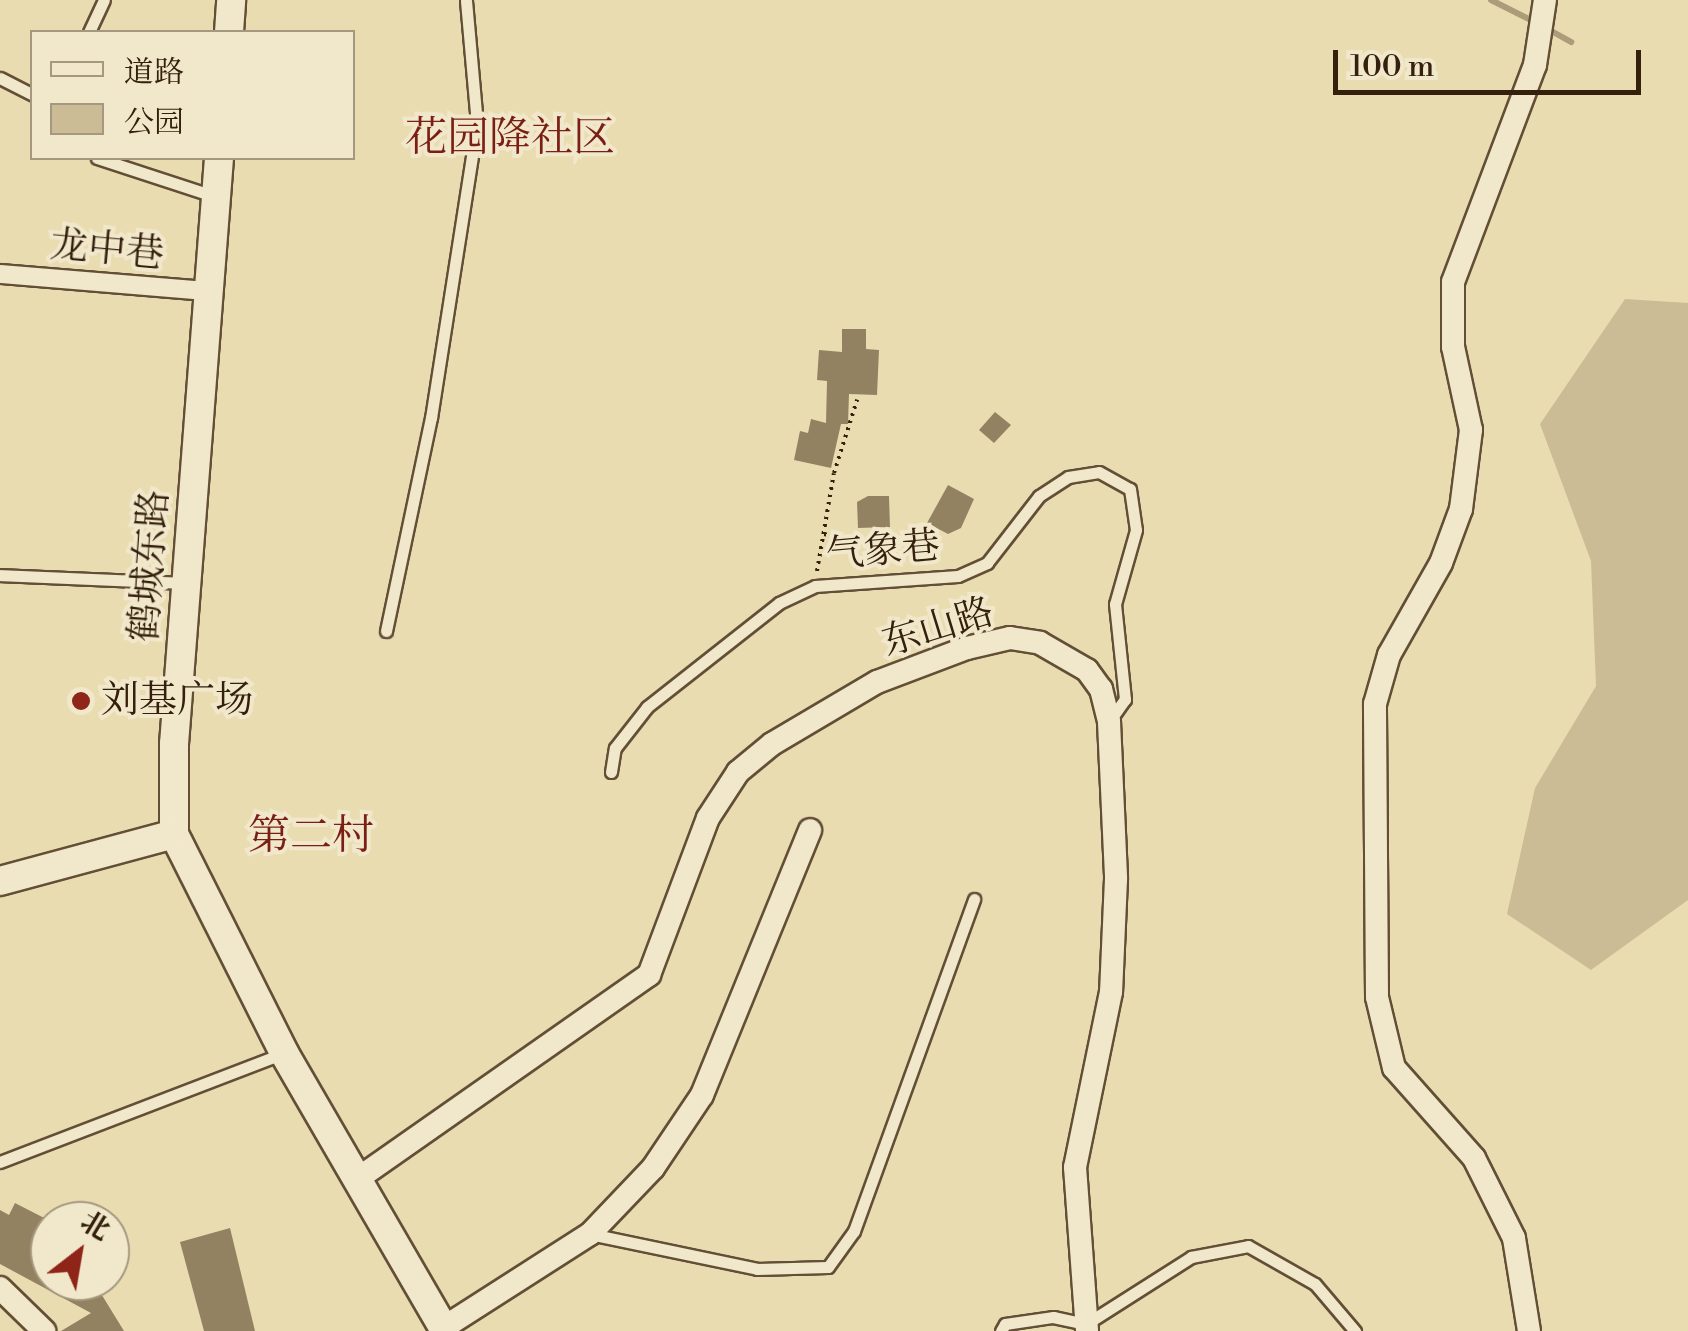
<!DOCTYPE html>
<html>
<head>
<meta charset="utf-8">
<style>
	body { margin:0 }
	#map { position:relative; width:1688px; height:1331px; overflow:hidden; background:#eadcb1; font-family:"Libre Bodoni","Noto Serif SC",serif }
	div>[style] { position:absolute }
	.green>* { inset:0; background:#cbbc95 }
	.stream>* { height:6px; margin:-3px; padding:0 3px; transform-origin:3px; border-radius:3px; background:#ac9c79 }
	.building>* { inset:0; background:#938262 }
	.path>* { height:4px; margin-top:-2px; transform-origin:0; background:repeating-linear-gradient(90deg,#34200d 0 2.5px,transparent 0 7.5px) }
	.roads { filter:drop-shadow(2px 0 #624f36) drop-shadow(-2px 0 #624f36) drop-shadow(0 2px #624f36) drop-shadow(0 -2px #624f36) }
	.service>* { height:11px; margin:-5.5px; padding:0 5.5px; transform-origin:5.5px; border-radius:5.5px; background:#f1e8cc }
	.pedestrian>* { height:18px; margin:-9px; padding:0 9px; transform-origin:9px; border-radius:9px; background:#f1e8cc }
	.minor>* { height:22px; margin:-11px; padding:0 11px; transform-origin:11px; border-radius:11px; background:#f1e8cc }
	.tertiary>* { height:28px; margin:-14px; padding:0 14px; transform-origin:14px; border-radius:14px; background:#f1e8cc }
	.dots>* { width:28px; height:28px; translate:-50% -50%; box-sizing:border-box; border:5px solid #f1e8cc; border-radius:50% }
	span { translate:-50% -50%; white-space:nowrap; text-align:center; line-height:1.15; -webkit-text-stroke:8px #f1e8cc; paint-order:stroke }
	.street-label { font-size:38px; color:#34200d }
	.poi-label { font-size:38px; color:#34200d }
	.left { translate:0 -50%; text-align:left }
	.quarter-label { font-size:42px; color:#7a1f14 }
	.legend { position:absolute; left:30px; top:30px; width:325px; height:130px; box-sizing:border-box; background:#f1e8cc; border:2px solid #a59880; margin:0; padding:12px 18px; list-style:none; font-size:30px; color:#34200d }
	.legend li { display:flex; align-items:center; gap:20px; height:50px }
	.legend b { width:50px; border:2px solid #a59880 }
	.north { position:absolute; left:30px; top:1201px; width:100px; height:100px; box-sizing:border-box; background:#f1e8cc; border:2px solid #a59880; border-radius:50%; rotate:31deg; font-size:28px; font-weight:700; line-height:40px; text-align:center; color:#34200d }
	.north::after { content:''; display:block; margin:auto; width:35px; height:45px; background:#8f2418; clip-path:polygon(50% 0,100% 100%,50% 72%,0 100%) }
	.scale { position:absolute; left:1333px; top:50px; width:308px; height:45px; box-sizing:border-box; border:5px solid #34200d; border-top:0; padding-left:12px; font-size:30px; line-height:35px; white-space:nowrap; color:#34200d; -webkit-text-stroke:8px #f1e8cc; paint-order:stroke }
</style>
</head>
<body>
<div id="map">
	<div class="green">
		<div style="clip-path:polygon(1625px 299px,1688px 303px,1688px 900px,1591px 970px,1507px 914px,1535px 788px,1596px 686px,1591px 561px,1540px 424px)"></div>
	</div>
	<div class="stream">
		<div style="left:1491px;top:0;width:49px;rotate:26.6deg"></div>
		<div style="left:1546px;top:28px;width:29px;rotate:29deg"></div>
	</div>
	<div class="building">
		<div style="clip-path:polygon(842px 329px,866px 329px,866px 349px,879px 350px,877px 395px,849px 394px,848px 424px,841px 424px,831px 468px,794px 460px,800px 431px,808px 433px,811px 419px,826px 423px,827px 381px,817px 380px,819px 350px,842px 352px)"></div>
		<div style="clip-path:polygon(995px 412px,1011px 425px,994px 443px,979px 430px)"></div>
		<div style="clip-path:polygon(948px 485px,974px 499px,961px 528px,948px 534px,927px 523px)"></div>
		<div style="clip-path:polygon(868px 496px,889px 496px,890px 527px,858px 528px,857px 502px)"></div>
		<div style="clip-path:polygon(15px 1203px,50px 1221px,50px 1281px,106px 1281px,100px 1292px,124px 1331px,61px 1331px,91px 1313px,0 1264px,0 1210px,9px 1215px)"></div>
		<div style="clip-path:polygon(230px 1228px,255px 1331px,204px 1331px,180px 1242px)"></div>
	</div>
	<div class="path">
		<div style="left:824px;top:534px;width:68px;rotate:13.6deg"></div>
		<div style="left:890px;top:550px;width:39px;rotate:-12deg"></div>
		<div style="left:817px;top:571px;width:99px;rotate:-80.2deg"></div>
		<div style="left:834px;top:473px;width:77px;rotate:-72.5deg"></div>
	</div>
	<div class="roads">
		<div class="service">
			<div style="left:89px;top:32px;width:35px;rotate:-65deg"></div>
			<div style="left:0;top:78px;width:36px;rotate:27deg"></div>
			<div style="left:97px;top:158px;width:125px;rotate:18.1deg"></div>
			<div style="left:0;top:575px;width:186px;rotate:2.5deg"></div>
			<div style="left:386px;top:631px;width:218px;rotate:-78.1deg"></div>
			<div style="left:431px;top:418px;width:298px;rotate:-81.1deg"></div>
			<div style="left:477px;top:124px;width:124px;rotate:-95.1deg"></div>
			<div style="left:611px;top:772px;width:24px;rotate:-81deg"></div>
			<div style="left:615px;top:748px;width:52px;rotate:-52deg"></div>
			<div style="left:647px;top:707px;width:168px;rotate:-38.2deg"></div>
			<div style="left:779px;top:603px;width:40px;rotate:-25deg"></div>
			<div style="left:815px;top:586px;width:143px;rotate:-4deg"></div>
			<div style="left:958px;top:576px;width:32px;rotate:-24deg"></div>
			<div style="left:987px;top:563px;width:85px;rotate:-52.2deg"></div>
			<div style="left:1039px;top:496px;width:35px;rotate:-33deg"></div>
			<div style="left:1068px;top:477px;width:31px;rotate:-9deg"></div>
			<div style="left:1099px;top:472px;width:35px;rotate:29deg"></div>
			<div style="left:1130px;top:489px;width:41px;rotate:81.7deg"></div>
			<div style="left:1136px;top:530px;width:77px;rotate:105.8deg"></div>
			<div style="left:1115px;top:604px;width:96px;rotate:84deg"></div>
			<div style="left:1125px;top:699px;width:28px;rotate:125deg"></div>
			<div style="left:0;top:1162px;width:304px;rotate:-21deg"></div>
			<div style="left:590px;top:1234px;width:171px;rotate:11.8deg"></div>
			<div style="left:757px;top:1269px;width:71px;rotate:-1.6deg"></div>
			<div style="left:828px;top:1267px;width:44px;rotate:-54.2deg"></div>
			<div style="left:854px;top:1231px;width:353px;rotate:-70.1deg"></div>
			<div style="left:1001px;top:1331px;width:8px;rotate:-60deg"></div>
			<div style="left:1005px;top:1324px;width:49px;rotate:-8.3deg"></div>
			<div style="left:1053px;top:1317px;width:34px;rotate:12deg"></div>
			<div style="left:1086px;top:1324px;width:125px;rotate:-32.5deg"></div>
			<div style="left:1191px;top:1257px;width:58px;rotate:-10.9deg"></div>
			<div style="left:1248px;top:1246px;width:77px;rotate:29.6deg"></div>
			<div style="left:1315px;top:1284px;width:62px;rotate:49.6deg"></div>
		</div>
		<div class="pedestrian">
			<div style="left:0;top:274px;width:210px;rotate:4.7deg"></div>
		</div>
		<div class="minor">
			<div style="left:356px;top:1180px;width:358px;rotate:-35deg"></div>
			<div style="left:649px;top:975px;width:168px;rotate:-69.4deg"></div>
			<div style="left:708px;top:818px;width:55px;rotate:-56.9deg"></div>
			<div style="left:738px;top:772px;width:44px;rotate:-39.5deg"></div>
			<div style="left:772px;top:744px;width:122px;rotate:-30.6deg"></div>
			<div style="left:877px;top:682px;width:96px;rotate:-20.7deg"></div>
			<div style="left:967px;top:648px;width:44px;rotate:-13.1deg"></div>
			<div style="left:1010px;top:638px;width:30px;rotate:9deg"></div>
			<div style="left:1040px;top:643px;width:54px;rotate:29.9deg"></div>
			<div style="left:1087px;top:670px;width:24px;rotate:54deg"></div>
			<div style="left:1101px;top:689px;width:34px;rotate:76deg"></div>
			<div style="left:1109px;top:722px;width:157px;rotate:87.4deg"></div>
			<div style="left:1116px;top:879px;width:113px;rotate:92.5deg"></div>
			<div style="left:1111px;top:992px;width:179px;rotate:101.6deg"></div>
			<div style="left:1075px;top:1167px;width:164px;rotate:85.8deg"></div>
			<div style="left:0;top:1288px;width:62px;rotate:44.3deg"></div>
			<div style="left:443px;top:1328px;width:174px;rotate:-32.6deg"></div>
			<div style="left:590px;top:1234px;width:91px;rotate:-46.3deg"></div>
			<div style="left:653px;top:1168px;width:88px;rotate:-56.1deg"></div>
			<div style="left:702px;top:1095px;width:286px;rotate:-67.8deg"></div>
			<div style="left:1529px;top:1331px;width:94px;rotate:-99.2deg"></div>
			<div style="left:1514px;top:1238px;width:89px;rotate:-116.6deg"></div>
			<div style="left:1474px;top:1158px;width:120px;rotate:-131.6deg"></div>
			<div style="left:1394px;top:1068px;width:73px;rotate:-103.5deg"></div>
			<div style="left:1377px;top:997px;width:293px;rotate:-90.4deg"></div>
			<div style="left:1375px;top:704px;width:51px;rotate:-74.1deg"></div>
			<div style="left:1389px;top:655px;width:106px;rotate:-60.5deg"></div>
			<div style="left:1441px;top:563px;width:58px;rotate:-69.7deg"></div>
			<div style="left:1461px;top:509px;width:80px;rotate:-82.8deg"></div>
			<div style="left:1471px;top:430px;width:85px;rotate:-102.2deg"></div>
			<div style="left:1453px;top:347px;width:65px;rotate:-90deg"></div>
			<div style="left:1453px;top:282px;width:232px;rotate:-69.3deg"></div>
			<div style="left:1535px;top:65px;width:66px;rotate:-81.3deg"></div>
		</div>
		<div class="tertiary">
			<div style="left:229px;top:32px;width:32px;rotate:-86deg"></div>
			<div style="left:219px;top:158px;width:588px;rotate:94.39deg"></div>
			<div style="left:174px;top:744px;width:90px;rotate:90deg"></div>
			<div style="left:174px;top:834px;width:245px;rotate:63.3deg"></div>
			<div style="left:284px;top:1053px;width:321px;rotate:59.9deg"></div>
			<div style="left:0;top:881px;width:180px;rotate:-15.1deg"></div>
		</div>
	</div>
	<div class="dots">
		<div style="left:81px;top:701px;background:#8f2418"></div>
	</div>
	<div class="street-label">
		<span style="left:107px;top:250px;rotate:5deg">龙中巷</span>
		<span style="left:883px;top:551px;rotate:-5deg">气象巷</span>
		<span style="left:150px;top:566px;rotate:-86deg">鹤城东路</span>
		<span style="left:938px;top:628px;rotate:-17deg">东山路</span>
	</div>
	<div class="poi-label">
		<span class="left" style="left:101px;top:701px">刘基广场</span>
	</div>
	<div class="quarter-label">
		<span style="left:510px;top:139px">花园降社区</span>
		<span style="left:311px;top:837px">第二村</span>
	</div>
	<ul class="legend">
	<li><b style="height:12px;background:#f1e8cc"></b>道路</li>
	<li><b style="height:28px;background:#cbbc95"></b>公园</li>
	</ul>
	<div class="north">北</div>
	<div class="scale">100 m</div>
</div>
</body>
</html>
